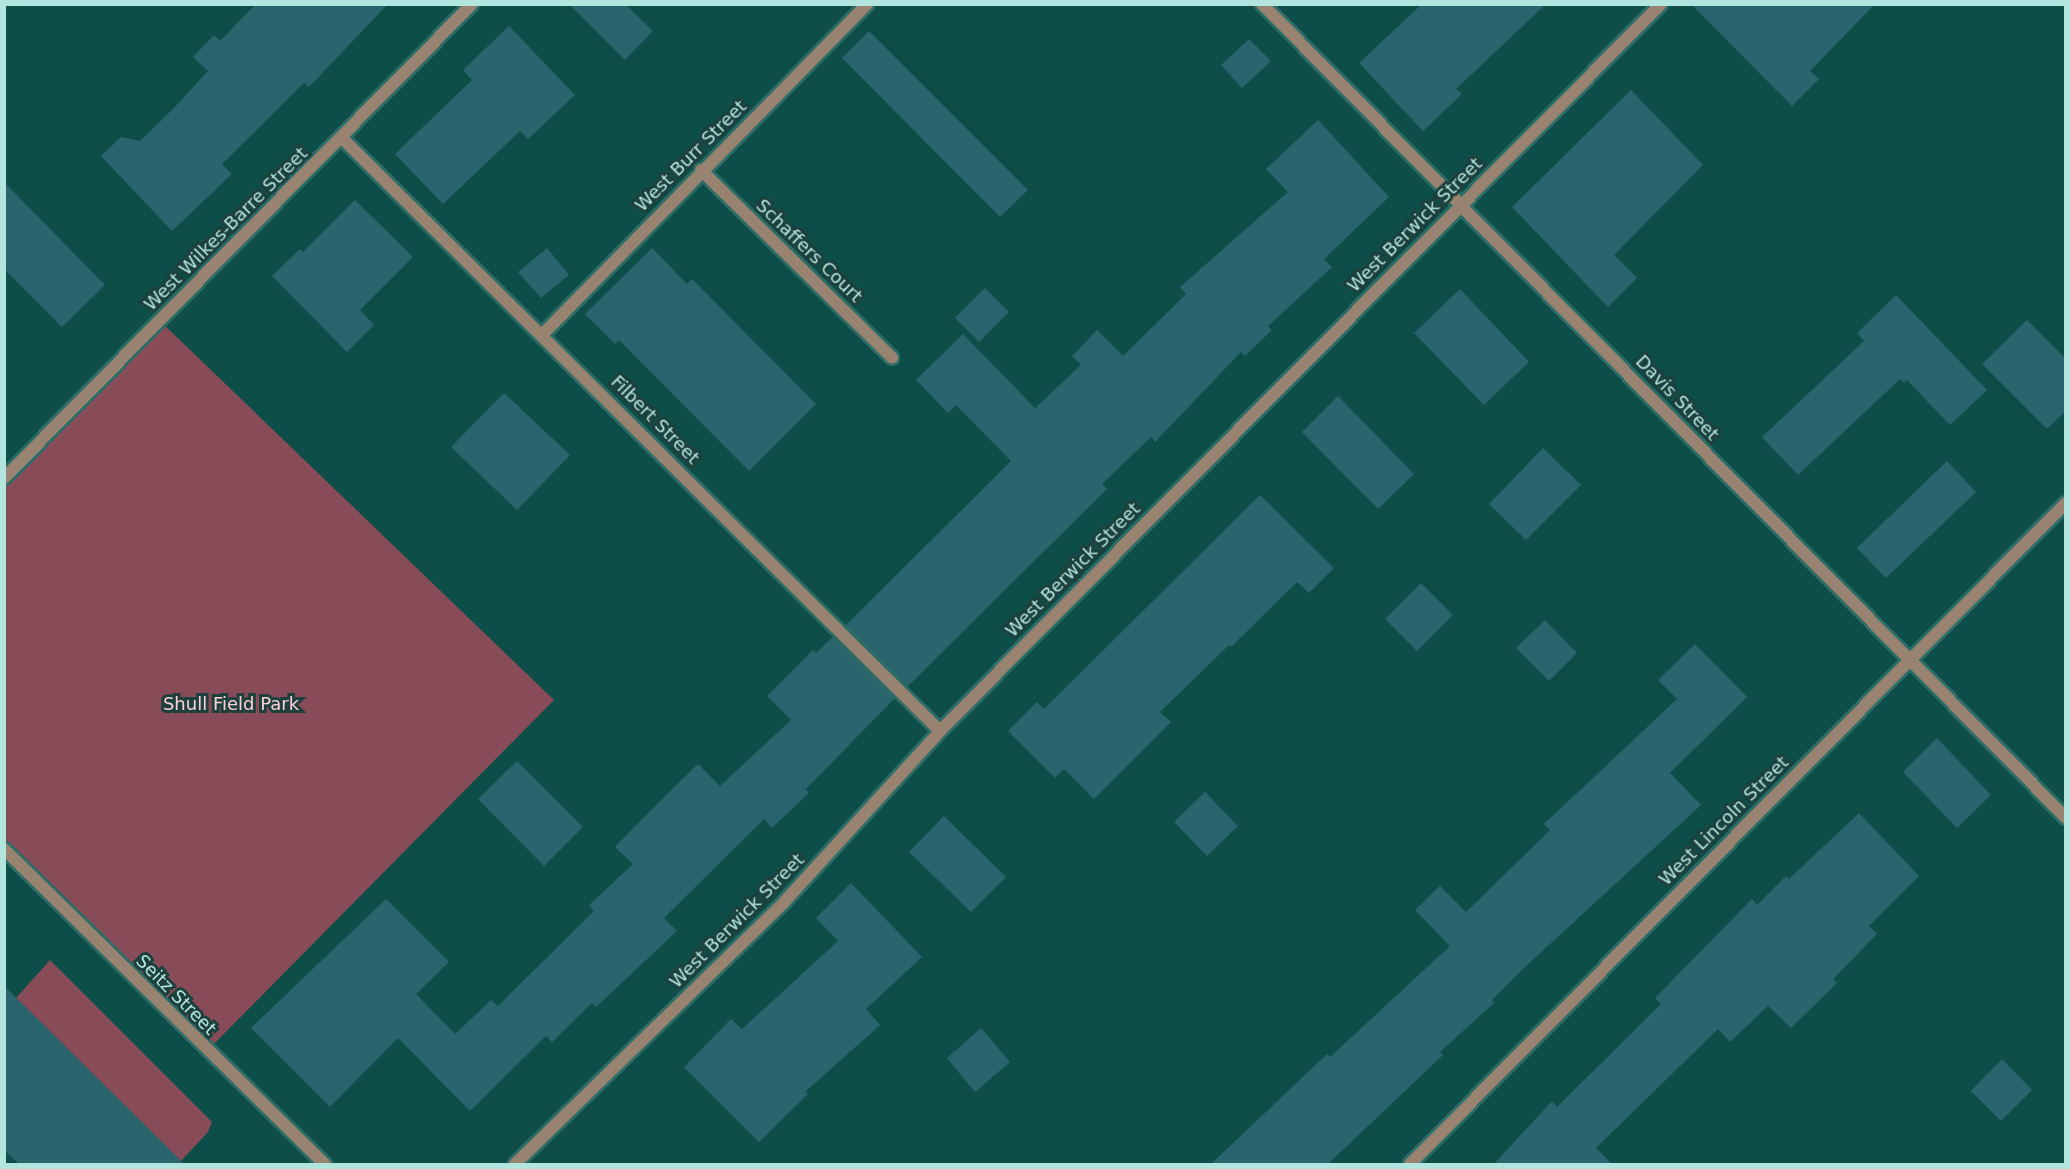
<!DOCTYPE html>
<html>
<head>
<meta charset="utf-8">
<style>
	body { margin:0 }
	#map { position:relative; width:2070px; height:1169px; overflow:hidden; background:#0d4e49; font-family:"DejaVu Sans",sans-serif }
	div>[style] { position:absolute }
	.green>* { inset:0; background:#874c58 }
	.building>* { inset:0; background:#2a656d }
	.roads { filter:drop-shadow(2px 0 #2e6c67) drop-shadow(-2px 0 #2e6c67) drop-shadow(0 2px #2e6c67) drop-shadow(0 -2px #2e6c67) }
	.minor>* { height:12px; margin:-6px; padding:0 6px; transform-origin:6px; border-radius:6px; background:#97836f }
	span { translate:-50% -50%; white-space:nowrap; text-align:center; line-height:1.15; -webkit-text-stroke:6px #1d403d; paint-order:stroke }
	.street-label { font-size:18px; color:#b3e5df }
	.park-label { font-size:18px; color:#f8d0d6 }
	.frame { position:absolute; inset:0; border:6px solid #b3e5df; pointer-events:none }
</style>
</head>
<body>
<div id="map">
	<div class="green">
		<div style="clip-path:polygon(160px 321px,554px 700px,207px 1051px,5px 849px,4px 478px)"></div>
		<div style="clip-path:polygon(50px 960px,212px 1122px,208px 1132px,181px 1161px,16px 998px)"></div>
	</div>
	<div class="building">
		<div style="clip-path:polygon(256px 4px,388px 4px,309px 87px,304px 83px,222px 164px,232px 174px,172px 231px,101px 156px,121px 137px,140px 141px,175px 107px,208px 71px,193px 57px,214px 35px,220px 41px)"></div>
		<div style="clip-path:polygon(569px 4px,625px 4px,653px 31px,625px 60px)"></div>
		<div style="clip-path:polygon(1422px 4px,1546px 4px,1456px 89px,1462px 94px,1423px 131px,1359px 63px)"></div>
		<div style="clip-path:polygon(1691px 4px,1875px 4px,1810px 71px,1819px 79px,1792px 106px)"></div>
		<div style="clip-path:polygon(509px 26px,575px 95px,528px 139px,520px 131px,443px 204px,395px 154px,472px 80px,463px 70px)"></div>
		<div style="clip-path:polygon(869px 31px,1028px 190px,1000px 217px,842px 58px)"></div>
		<div style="clip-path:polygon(1249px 39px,1271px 61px,1242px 88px,1221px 65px)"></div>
		<div style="clip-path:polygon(1631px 90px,1703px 165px,1614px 255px,1637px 278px,1608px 307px,1512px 207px)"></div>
		<div style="clip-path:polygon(1318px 120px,1389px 197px,1324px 259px,1332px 267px,1268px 326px,1272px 330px,1245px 356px,1241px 352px,1155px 442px,1151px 437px,1102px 484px,1107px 489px,907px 687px,845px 626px,1011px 461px,956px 405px,948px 413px,916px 380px,963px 334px,1035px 408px,1081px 365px,1072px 356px,1097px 330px,1123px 356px,1186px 294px,1180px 287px,1288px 192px,1266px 169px)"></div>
		<div style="clip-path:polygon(4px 182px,105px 285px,62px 327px,4px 269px)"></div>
		<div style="clip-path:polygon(355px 200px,413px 257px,360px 310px,374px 325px,347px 352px,272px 276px,300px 249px,303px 252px)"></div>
		<div style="clip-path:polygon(547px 248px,569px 275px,541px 298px,518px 272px)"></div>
		<div style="clip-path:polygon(652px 248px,687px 284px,692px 279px,816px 404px,749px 471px,619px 340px,615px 344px,585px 314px)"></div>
		<div style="clip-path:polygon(985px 288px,1009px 312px,979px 342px,955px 318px)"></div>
		<div style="clip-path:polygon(1460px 289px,1529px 362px,1484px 405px,1414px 333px)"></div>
		<div style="clip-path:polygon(1896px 295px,1987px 390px,1950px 425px,1907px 380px,1904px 383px,1900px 379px,1798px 475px,1762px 437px,1864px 341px,1857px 333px)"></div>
		<div style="clip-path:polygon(2027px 320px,2066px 359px,2066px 411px,2047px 429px,1982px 364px)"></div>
		<div style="clip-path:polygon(504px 393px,570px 455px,517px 510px,451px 447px)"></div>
		<div style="clip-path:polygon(1338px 396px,1414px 474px,1378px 509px,1302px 432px)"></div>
		<div style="clip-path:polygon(1543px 448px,1581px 485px,1526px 540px,1489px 504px)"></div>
		<div style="clip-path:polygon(1947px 461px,1976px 492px,1886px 578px,1857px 548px)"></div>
		<div style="clip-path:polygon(1260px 495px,1334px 568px,1309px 593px,1297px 582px,1231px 647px,1229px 645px,1160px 712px,1171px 722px,1094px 799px,1064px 769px,1055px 778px,1008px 731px,1037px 702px,1044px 709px)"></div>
		<div style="clip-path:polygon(1421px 583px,1453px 615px,1417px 651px,1385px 619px)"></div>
		<div style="clip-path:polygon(1545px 620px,1577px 653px,1549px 681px,1516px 648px)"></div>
		<div style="clip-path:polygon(833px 637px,895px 698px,806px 789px,809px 793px,772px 828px,764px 819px,664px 918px,677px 931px,596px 1007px,592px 1003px,552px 1042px,546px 1036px,470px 1111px,398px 1038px,330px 1107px,251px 1028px,386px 899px,449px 962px,416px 994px,455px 1034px,491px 1000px,498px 1006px,594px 911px,589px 905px,633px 864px,615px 847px,653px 808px,698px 764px,720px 786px,791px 720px,767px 696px,813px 650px,816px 653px)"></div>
		<div style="clip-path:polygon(1695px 644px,1747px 697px,1670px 773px,1701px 805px,1523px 969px,1492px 1000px,1494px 1003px,1440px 1052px,1443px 1055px,1328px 1164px,1211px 1164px,1327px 1054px,1330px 1057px,1450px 946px,1415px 910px,1440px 886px,1466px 912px,1550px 830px,1544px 824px,1677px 699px,1658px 680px)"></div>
		<div style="clip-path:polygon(1937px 738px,1991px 795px,1957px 828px,1903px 772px)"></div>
		<div style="clip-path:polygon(517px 761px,583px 827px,544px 866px,478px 799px)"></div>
		<div style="clip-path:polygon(1205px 792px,1238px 826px,1207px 856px,1174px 822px)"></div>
		<div style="clip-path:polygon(1859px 813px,1919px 876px,1869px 926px,1877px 934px,1833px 979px,1837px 983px,1791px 1028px,1768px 1006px,1730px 1042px,1718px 1029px,1596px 1148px,1612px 1164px,1494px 1164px,1552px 1101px,1557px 1107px,1661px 1004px,1655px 998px,1752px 899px,1757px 905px,1786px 876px,1789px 879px)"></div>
		<div style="clip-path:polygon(944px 816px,1006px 877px,971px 912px,909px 852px)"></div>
		<div style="clip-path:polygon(851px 883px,922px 957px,866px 1009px,880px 1025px,805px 1092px,808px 1094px,759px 1142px,684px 1067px,731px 1019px,742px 1029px,838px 941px,816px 918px)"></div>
		<div style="clip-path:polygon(4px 986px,184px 1164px,19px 1164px,4px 1150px)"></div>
		<div style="clip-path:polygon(981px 1028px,1010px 1062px,975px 1092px,947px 1058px)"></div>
		<div style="clip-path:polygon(2002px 1059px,2032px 1090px,2001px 1121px,1971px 1091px)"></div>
	</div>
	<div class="roads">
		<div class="minor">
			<div style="left:1262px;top:4px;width:1144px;rotate:45.35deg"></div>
			<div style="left:342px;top:138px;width:842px;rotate:44.76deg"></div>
			<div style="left:701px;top:170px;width:268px;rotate:44.5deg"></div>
			<div style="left:542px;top:335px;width:464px;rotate:-45.5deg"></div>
			<div style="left:4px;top:478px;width:666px;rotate:-45.36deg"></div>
			<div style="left:4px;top:849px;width:450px;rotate:44.5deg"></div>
			<div style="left:515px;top:1164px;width:377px;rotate:-44.2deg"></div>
			<div style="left:785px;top:901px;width:230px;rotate:-47.6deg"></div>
			<div style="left:940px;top:731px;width:1024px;rotate:-45.24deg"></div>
			<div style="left:1410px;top:1164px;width:931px;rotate:-45.22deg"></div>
		</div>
	</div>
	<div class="street-label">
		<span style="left:691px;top:156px;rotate:-45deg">West Burr Street</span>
		<span style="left:1415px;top:225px;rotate:-45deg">West Berwick Street</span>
		<span style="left:226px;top:229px;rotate:-45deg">West Wilkes-Barre Street</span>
		<span style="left:809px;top:251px;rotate:44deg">Schaffers Court</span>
		<span style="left:1677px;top:398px;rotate:46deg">Davis Street</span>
		<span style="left:655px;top:420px;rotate:45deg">Filbert Street</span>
		<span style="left:1073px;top:570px;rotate:-45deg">West Berwick Street</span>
		<span style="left:1724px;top:821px;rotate:-45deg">West Lincoln Street</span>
		<span style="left:737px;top:921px;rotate:-45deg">West Berwick Street</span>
		<span style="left:176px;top:995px;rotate:45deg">Seitz Street</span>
	</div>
	<div class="park-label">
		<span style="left:231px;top:704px">Shull Field Park</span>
	</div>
	<div class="frame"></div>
</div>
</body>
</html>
